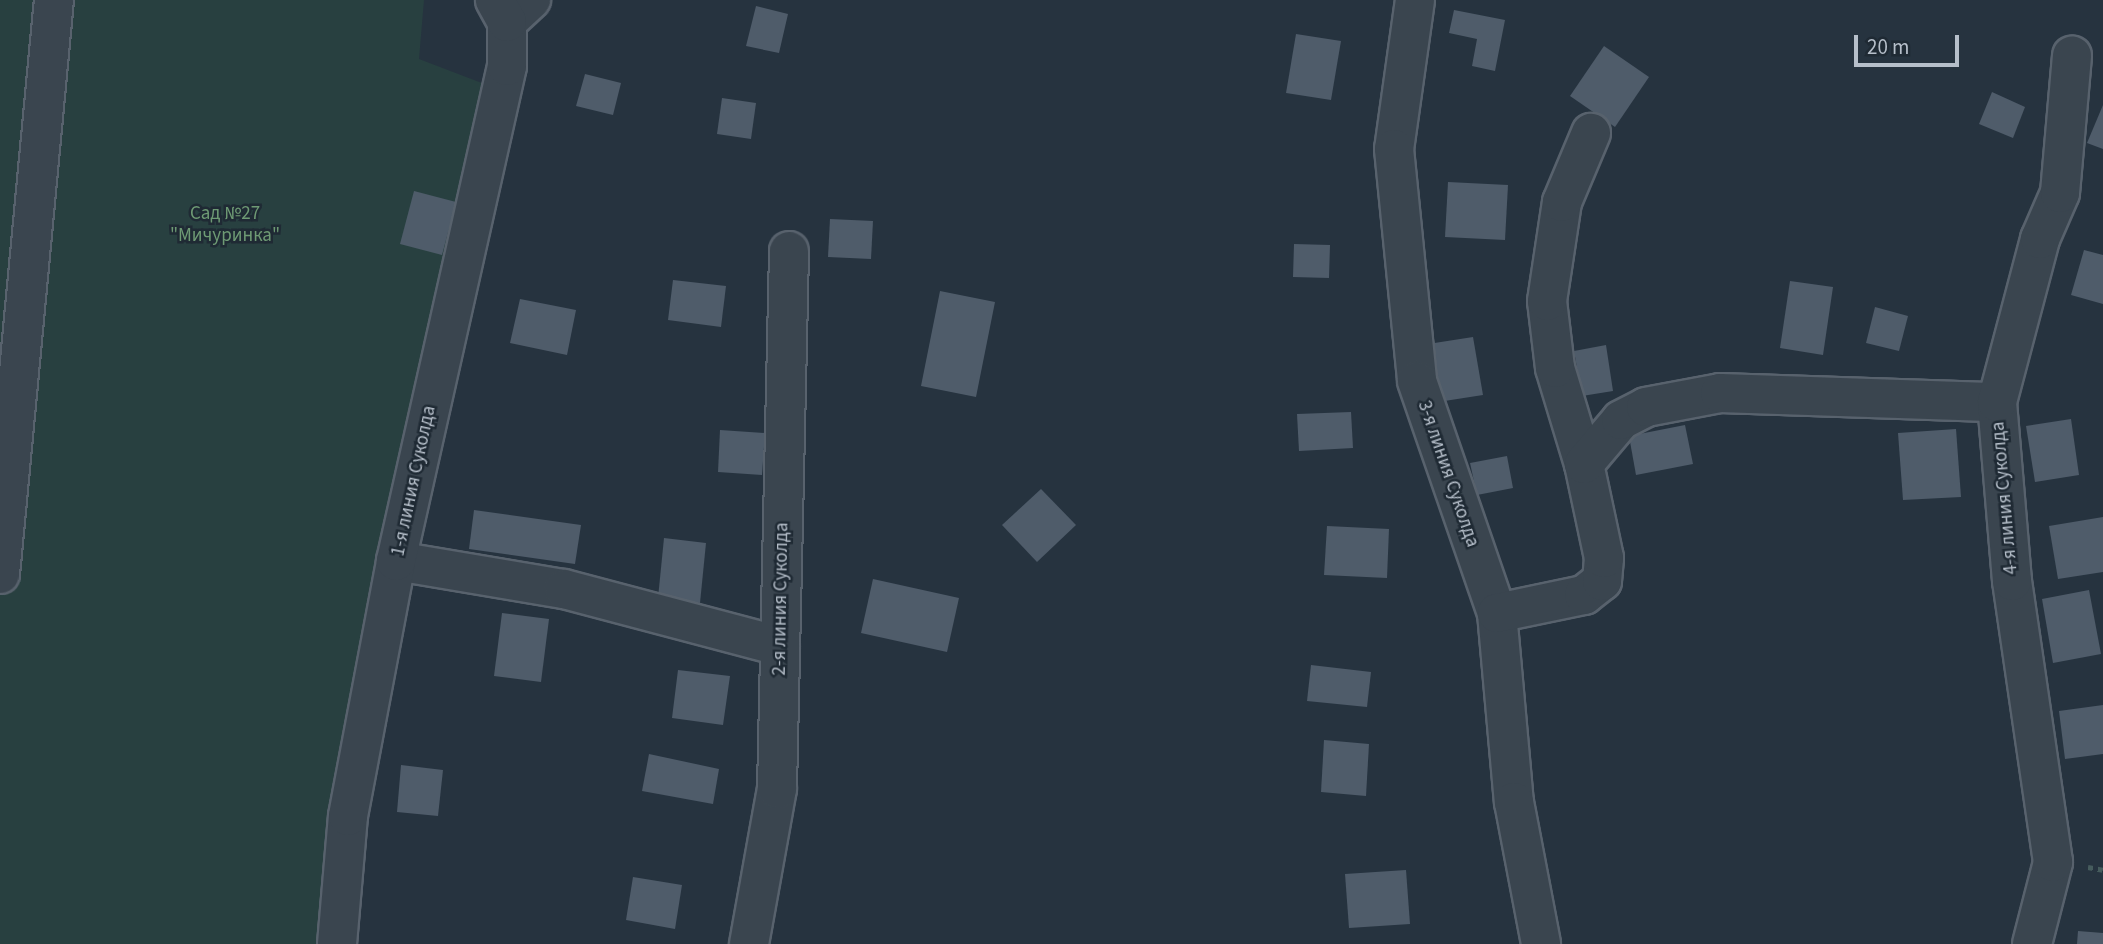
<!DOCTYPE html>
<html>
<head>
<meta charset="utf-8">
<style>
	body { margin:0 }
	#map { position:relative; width:2103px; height:944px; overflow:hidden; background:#26333f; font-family:"Source Sans 3",sans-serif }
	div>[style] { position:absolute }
	.green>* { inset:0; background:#284040 }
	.building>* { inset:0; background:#4f5c6a }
	.path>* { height:4.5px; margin-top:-2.25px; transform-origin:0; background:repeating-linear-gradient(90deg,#465c5d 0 5px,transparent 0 10px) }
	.roads { filter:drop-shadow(2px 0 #58626d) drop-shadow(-2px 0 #58626d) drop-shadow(0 2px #58626d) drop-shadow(0 -2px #58626d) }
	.minor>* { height:38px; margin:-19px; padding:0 19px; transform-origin:19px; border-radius:19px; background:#3a454f }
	span { translate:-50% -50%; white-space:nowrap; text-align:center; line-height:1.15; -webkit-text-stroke:5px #1f2a34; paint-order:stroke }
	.park-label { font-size:19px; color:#6e9a74 }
	.street-label { font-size:19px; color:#b6bfca }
	.scale { position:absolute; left:1854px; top:35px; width:105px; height:32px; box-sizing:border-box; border:4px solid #b6bfca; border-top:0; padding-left:9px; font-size:21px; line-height:24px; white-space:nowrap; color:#b6bfca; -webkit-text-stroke:5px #1f2a34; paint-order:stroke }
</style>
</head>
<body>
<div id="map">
	<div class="green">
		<div style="clip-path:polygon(0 0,424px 0,419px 59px,487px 85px,461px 214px,411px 398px,331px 823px,316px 944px,0 944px)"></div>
	</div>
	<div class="building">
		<div style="clip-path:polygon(756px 6px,788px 14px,779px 53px,746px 46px)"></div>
		<div style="clip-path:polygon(1454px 10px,1505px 20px,1495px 71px,1472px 66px,1477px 39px,1449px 33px)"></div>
		<div style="clip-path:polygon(1296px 34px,1341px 41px,1331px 100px,1286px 93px)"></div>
		<div style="clip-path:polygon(1604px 46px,1649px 77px,1615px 127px,1570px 96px)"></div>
		<div style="clip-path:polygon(585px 74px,621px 83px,613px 115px,576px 106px)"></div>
		<div style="clip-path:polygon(1992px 92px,2025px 107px,2013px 138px,1979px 124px)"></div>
		<div style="clip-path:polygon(722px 98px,756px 103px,751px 139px,717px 134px)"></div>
		<div style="clip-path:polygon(2103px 105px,2103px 149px,2087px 143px)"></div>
		<div style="clip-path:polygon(1448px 182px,1508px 185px,1505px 240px,1445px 237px)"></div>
		<div style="clip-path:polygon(414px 191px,456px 202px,442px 255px,400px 244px)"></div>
		<div style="clip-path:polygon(830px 219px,873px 221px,871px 259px,828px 257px)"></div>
		<div style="clip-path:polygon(1294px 244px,1330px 245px,1329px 278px,1293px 277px)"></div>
		<div style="clip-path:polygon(2084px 250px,2103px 255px,2103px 304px,2071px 295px)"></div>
		<div style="clip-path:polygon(673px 280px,726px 286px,721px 327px,668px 320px)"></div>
		<div style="clip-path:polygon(1790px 281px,1833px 287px,1823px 355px,1780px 348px)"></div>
		<div style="clip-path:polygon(940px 291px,995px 302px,976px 397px,921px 386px)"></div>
		<div style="clip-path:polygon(520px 299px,576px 310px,567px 355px,510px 343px)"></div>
		<div style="clip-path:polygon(1875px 307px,1908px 316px,1899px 351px,1866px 343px)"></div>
		<div style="clip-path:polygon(1473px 337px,1483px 395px,1438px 402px,1428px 344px)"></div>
		<div style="clip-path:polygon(1606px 345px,1613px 391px,1582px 396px,1574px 351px)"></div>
		<div style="clip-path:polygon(1351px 412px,1353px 448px,1299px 451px,1297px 414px)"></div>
		<div style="clip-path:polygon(2071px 419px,2079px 475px,2035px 482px,2026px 426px)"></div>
		<div style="clip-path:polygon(1685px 425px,1693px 464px,1636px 475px,1629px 436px)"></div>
		<div style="clip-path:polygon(1956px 429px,1961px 497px,1903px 500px,1898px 433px)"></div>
		<div style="clip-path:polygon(720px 430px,765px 433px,762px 475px,718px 472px)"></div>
		<div style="clip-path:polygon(1507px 456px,1513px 488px,1477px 495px,1470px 463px)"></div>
		<div style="clip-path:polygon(1041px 489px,1076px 525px,1037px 562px,1002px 525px)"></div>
		<div style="clip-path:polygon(474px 510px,581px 525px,575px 564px,469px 549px)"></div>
		<div style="clip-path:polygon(2103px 517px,2103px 572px,2058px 579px,2049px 526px)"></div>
		<div style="clip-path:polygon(1327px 526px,1389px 529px,1387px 578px,1324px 575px)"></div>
		<div style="clip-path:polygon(664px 538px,706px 543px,700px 603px,658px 598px)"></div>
		<div style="clip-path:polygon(873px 579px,959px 598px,947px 652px,861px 633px)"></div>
		<div style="clip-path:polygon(2089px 590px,2101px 654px,2053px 663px,2042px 599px)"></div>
		<div style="clip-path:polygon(502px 613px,549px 619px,541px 682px,494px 676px)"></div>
		<div style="clip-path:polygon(1311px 665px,1371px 672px,1367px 707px,1307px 701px)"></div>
		<div style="clip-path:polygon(678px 670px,730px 676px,723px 725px,672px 718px)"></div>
		<div style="clip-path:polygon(2103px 705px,2103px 754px,2065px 759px,2059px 711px)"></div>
		<div style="clip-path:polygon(1324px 740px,1369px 744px,1366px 796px,1321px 792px)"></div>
		<div style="clip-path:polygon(649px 754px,719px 769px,713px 804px,642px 791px)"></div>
		<div style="clip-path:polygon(401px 765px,443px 770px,438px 816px,397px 812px)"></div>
		<div style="clip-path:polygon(1406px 870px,1410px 924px,1349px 928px,1345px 874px)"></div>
		<div style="clip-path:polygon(633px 877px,682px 885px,675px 929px,626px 920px)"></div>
		<div style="clip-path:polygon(2078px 931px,2103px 933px,2103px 944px,2077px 944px)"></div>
	</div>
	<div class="path">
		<div style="left:2088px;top:867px;width:15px;rotate:11deg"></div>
	</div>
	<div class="roads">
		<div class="minor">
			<div style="left:1415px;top:0;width:150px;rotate:98deg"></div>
			<div style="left:1394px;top:149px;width:233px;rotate:84.3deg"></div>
			<div style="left:1417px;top:381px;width:245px;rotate:71deg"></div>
			<div style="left:1497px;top:613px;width:190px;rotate:84.9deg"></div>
			<div style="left:1514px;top:802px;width:145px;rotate:79.2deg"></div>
			<div style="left:507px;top:22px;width:33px;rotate:-43deg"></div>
			<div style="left:1584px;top:464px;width:100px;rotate:-106.8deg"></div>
			<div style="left:1555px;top:368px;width:67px;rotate:-96.8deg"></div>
			<div style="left:1547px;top:301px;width:100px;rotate:-81.4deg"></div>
			<div style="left:1562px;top:202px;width:75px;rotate:-67.2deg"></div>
			<div style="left:396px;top:561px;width:170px;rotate:9.5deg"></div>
			<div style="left:564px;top:589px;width:223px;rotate:14.8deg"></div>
			<div style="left:0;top:574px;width:577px;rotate:-84.63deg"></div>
			<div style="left:1497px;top:613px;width:89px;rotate:-11.7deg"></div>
			<div style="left:1584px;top:595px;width:23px;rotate:-38deg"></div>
			<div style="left:1602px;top:581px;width:23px;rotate:-85deg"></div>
			<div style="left:1604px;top:558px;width:96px;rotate:-102deg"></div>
			<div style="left:1584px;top:464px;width:57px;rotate:-49.9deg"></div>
			<div style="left:1621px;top:420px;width:28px;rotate:-27deg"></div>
			<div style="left:1646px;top:407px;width:75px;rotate:-10.7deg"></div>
			<div style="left:1720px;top:393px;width:277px;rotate:1.9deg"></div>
			<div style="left:337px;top:944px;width:128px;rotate:-85.1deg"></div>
			<div style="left:348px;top:816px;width:259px;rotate:-79.3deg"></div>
			<div style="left:396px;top:561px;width:507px;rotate:-77.36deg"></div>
			<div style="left:507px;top:66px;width:44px;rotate:-90deg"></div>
			<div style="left:507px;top:22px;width:25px;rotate:-119deg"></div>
			<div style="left:749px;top:944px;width:158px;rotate:-79.8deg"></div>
			<div style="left:777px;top:789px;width:538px;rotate:-88.72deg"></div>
			<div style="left:2032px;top:944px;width:85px;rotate:-75.6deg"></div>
			<div style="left:2053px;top:862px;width:284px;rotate:-98.3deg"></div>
			<div style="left:2012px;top:581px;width:180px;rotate:-94.8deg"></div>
			<div style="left:1997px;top:402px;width:169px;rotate:-75.2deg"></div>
			<div style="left:2040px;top:239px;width:50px;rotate:-66.5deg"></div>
			<div style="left:2060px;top:193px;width:138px;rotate:-85deg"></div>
		</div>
	</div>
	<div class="park-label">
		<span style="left:225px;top:225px">Сад №27<br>"Мичуринка"</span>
	</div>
	<div class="street-label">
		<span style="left:1448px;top:474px;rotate:71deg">3-я линия Суколда</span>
		<span style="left:414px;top:481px;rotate:-78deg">1-я линия Суколда</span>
		<span style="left:2005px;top:498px;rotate:-95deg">4-я линия Суколда</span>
		<span style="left:781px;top:599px;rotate:-89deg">2-я линия Суколда</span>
	</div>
	<div class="scale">20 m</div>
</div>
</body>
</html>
